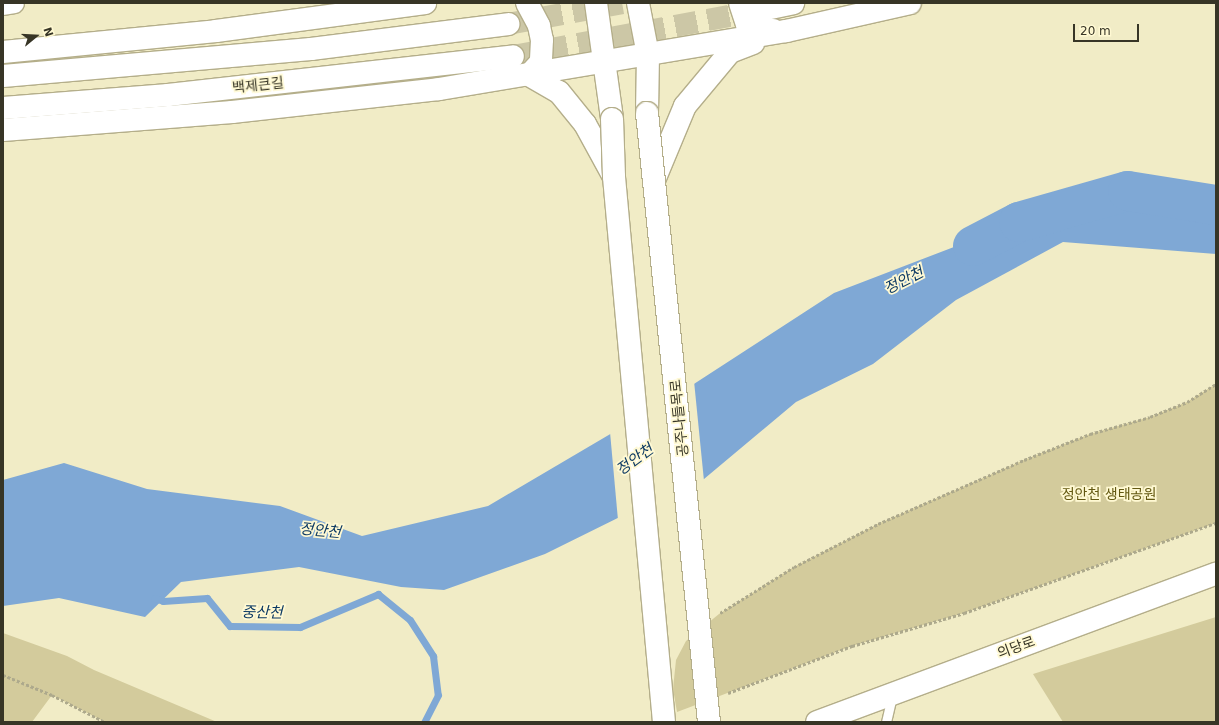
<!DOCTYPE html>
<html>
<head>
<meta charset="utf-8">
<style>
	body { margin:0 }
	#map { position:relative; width:1219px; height:725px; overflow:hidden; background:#f1ecc6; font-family:"DejaVu Sans","Noto Sans KR",sans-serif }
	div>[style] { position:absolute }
	.green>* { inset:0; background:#d3cb9c }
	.water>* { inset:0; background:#7fa8d5 }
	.pier>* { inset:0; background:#f1ecc6 }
	.stream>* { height:7px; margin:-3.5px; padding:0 3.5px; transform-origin:3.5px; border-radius:3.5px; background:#7fa8d5 }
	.river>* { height:40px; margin:-20px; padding:0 20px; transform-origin:20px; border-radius:20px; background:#7fa8d5 }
	.secondary-tunnel>* { height:22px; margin-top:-11px; transform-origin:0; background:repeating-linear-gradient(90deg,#ccc7a6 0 22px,transparent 0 33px) }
	.path>* { height:2.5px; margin-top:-1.25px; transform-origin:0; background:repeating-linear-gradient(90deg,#ada98c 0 3px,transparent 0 5px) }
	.roads { filter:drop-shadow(1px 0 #b4ae8a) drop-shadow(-1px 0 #b4ae8a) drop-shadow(0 1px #b4ae8a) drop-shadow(0 -1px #b4ae8a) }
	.lane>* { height:9px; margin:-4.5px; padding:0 4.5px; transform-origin:4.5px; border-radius:4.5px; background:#fff }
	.street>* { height:19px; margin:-9.5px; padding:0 9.5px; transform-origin:9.5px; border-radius:9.5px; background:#fff }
	.secondary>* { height:22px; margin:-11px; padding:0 11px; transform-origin:11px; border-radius:11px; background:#fff }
	.bridges { filter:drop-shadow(1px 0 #b4ae8a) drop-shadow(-1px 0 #b4ae8a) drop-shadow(0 1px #b4ae8a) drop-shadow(0 -1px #b4ae8a) }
	.secondary-bridge>* { height:22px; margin:-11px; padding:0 11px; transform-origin:11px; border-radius:11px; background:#fff }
	span { translate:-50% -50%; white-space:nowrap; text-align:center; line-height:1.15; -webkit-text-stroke:3.5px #fff9d3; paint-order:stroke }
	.street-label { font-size:14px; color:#373526 }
	.park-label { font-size:14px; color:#635811 }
	.water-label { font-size:15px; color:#0c3963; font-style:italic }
	.frame { position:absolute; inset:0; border:4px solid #373526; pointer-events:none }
	.north { position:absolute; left:16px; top:16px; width:40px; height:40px; -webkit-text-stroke:3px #fff9d3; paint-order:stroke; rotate:72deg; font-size:11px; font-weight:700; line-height:16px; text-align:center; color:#373526 }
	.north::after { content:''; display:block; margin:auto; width:14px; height:18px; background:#373526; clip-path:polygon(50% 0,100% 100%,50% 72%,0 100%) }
	.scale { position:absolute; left:1073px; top:24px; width:66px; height:18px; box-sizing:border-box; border:2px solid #373526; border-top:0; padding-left:5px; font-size:12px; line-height:14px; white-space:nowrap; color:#373526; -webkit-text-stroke:3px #fff9d3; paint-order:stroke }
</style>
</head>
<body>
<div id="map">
	<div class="green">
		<div style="clip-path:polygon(1216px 384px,1216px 523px,964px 613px,852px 646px,677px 712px,673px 689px,676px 660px,686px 641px,719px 614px,794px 567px,878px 524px,1024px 460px,1090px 434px,1150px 417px,1187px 402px)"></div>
		<div style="clip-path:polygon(1216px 617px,1216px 722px,1063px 722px,1033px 674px)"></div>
		<div style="clip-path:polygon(3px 633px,67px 656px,94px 670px,217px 722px,105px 722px,52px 695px,32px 722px,3px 722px)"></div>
	</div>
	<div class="water">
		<div style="clip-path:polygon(1128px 191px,1216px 203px,1216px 254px,1063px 242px,956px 300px,873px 364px,796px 402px,704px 479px,640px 507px,545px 554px,444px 590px,401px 587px,299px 567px,181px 582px,145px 617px,59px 598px,3px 606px,3px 480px,64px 463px,147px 489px,280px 506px,362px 536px,488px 506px,680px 393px,834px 293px,1019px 222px)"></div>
	</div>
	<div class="pier">
		<div style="clip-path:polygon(694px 381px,704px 481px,618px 520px,610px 432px)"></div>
	</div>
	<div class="stream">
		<div style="left:154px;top:598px;width:9px;rotate:18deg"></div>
		<div style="left:163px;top:601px;width:44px;rotate:-3.9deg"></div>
		<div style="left:207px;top:598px;width:36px;rotate:51deg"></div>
		<div style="left:230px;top:626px;width:70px;rotate:0.8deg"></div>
		<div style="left:300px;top:627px;width:85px;rotate:-22.9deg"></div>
		<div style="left:378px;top:594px;width:41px;rotate:39.1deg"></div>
		<div style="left:410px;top:620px;width:43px;rotate:57.4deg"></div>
		<div style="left:433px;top:656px;width:39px;rotate:83deg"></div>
		<div style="left:438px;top:695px;width:30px;rotate:117deg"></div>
	</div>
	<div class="river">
		<div style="left:973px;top:246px;width:52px;rotate:-27.6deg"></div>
		<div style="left:1019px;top:222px;width:113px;rotate:-15.9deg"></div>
		<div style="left:1128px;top:191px;width:89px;rotate:9deg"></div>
	</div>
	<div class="secondary-tunnel">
		<div style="left:508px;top:24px;width:116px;rotate:-10.4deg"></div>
		<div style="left:513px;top:56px;width:252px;rotate:-10.5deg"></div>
	</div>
	<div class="path">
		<div style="left:720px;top:613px;width:87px;rotate:-31.9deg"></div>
		<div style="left:794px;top:567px;width:94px;rotate:-27.1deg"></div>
		<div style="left:878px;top:524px;width:159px;rotate:-23.7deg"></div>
		<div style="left:1024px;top:460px;width:71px;rotate:-21.5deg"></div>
		<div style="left:1090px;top:434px;width:62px;rotate:-15.8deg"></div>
		<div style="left:1150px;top:417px;width:40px;rotate:-22deg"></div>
		<div style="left:1187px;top:402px;width:34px;rotate:-32deg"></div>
		<div style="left:3px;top:675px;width:53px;rotate:22.2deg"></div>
		<div style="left:52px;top:695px;width:59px;rotate:27deg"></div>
		<div style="left:728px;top:693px;width:133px;rotate:-20.8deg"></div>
		<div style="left:852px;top:646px;width:117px;rotate:-16.4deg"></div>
		<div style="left:964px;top:613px;width:268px;rotate:-19.7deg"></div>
	</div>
	<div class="roads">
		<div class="lane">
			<div style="left:886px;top:722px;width:28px;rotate:-77deg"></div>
		</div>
		<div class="street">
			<div style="left:3px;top:5px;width:11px;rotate:-10deg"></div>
		</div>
		<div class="secondary">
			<div style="left:527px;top:3px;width:26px;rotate:62deg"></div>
			<div style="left:539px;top:26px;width:14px;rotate:78deg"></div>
			<div style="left:542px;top:40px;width:22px;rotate:93deg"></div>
			<div style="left:541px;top:62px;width:18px;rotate:133deg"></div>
			<div style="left:529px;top:75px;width:34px;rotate:30deg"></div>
			<div style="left:559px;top:92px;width:41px;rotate:50.9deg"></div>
			<div style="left:585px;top:124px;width:60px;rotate:61.3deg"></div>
			<div style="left:596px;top:3px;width:117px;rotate:82.1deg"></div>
			<div style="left:638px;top:3px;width:53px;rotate:79.1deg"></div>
			<div style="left:648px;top:55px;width:58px;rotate:91deg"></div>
			<div style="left:740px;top:3px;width:22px;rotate:72deg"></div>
			<div style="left:747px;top:24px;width:11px;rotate:34deg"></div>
			<div style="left:756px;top:30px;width:17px"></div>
			<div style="left:761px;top:10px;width:33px;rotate:-12deg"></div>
			<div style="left:3px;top:52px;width:214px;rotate:-5.6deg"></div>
			<div style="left:216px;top:31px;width:211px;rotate:-7.6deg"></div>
			<div style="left:3px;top:76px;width:309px;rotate:-5deg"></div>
			<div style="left:311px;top:49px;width:199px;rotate:-7.2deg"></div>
			<div style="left:3px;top:108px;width:166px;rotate:-4.5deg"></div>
			<div style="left:168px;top:95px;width:347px;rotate:-6.4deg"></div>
			<div style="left:3px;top:130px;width:230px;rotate:-4.5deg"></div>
			<div style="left:232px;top:112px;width:208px;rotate:-6.3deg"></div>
			<div style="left:439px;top:89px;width:352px;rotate:-9.5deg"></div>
			<div style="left:786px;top:31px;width:127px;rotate:-12.7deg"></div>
			<div style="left:655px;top:178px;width:78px;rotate:-67.4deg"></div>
			<div style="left:685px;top:106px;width:70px;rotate:-50.2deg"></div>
			<div style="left:730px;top:52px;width:25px;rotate:-21deg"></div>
			<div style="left:817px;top:722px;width:426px;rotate:-20.4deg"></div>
		</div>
	</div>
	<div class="bridges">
		<div class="secondary-bridge">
			<div style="left:647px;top:113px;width:612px;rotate:84.19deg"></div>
			<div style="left:612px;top:119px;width:58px;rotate:88deg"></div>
			<div style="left:614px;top:177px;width:547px;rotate:84.76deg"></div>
		</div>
	</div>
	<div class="street-label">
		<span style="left:258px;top:85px;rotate:-6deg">백제큰길</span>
		<span style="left:679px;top:418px;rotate:-96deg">공주나들목로</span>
		<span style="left:1016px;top:647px;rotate:-20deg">의당로</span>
	</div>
	<div class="park-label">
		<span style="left:1109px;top:494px">정안천 생태공원</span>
	</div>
	<div class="water-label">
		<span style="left:904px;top:281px;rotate:-27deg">정안천</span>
		<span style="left:635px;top:460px;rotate:-36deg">정안천</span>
		<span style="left:320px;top:531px;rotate:6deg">정안천</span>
		<span style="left:262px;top:613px;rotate:1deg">중산천</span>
	</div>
	<div class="frame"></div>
	<div class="north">N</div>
	<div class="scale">20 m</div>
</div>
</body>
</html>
